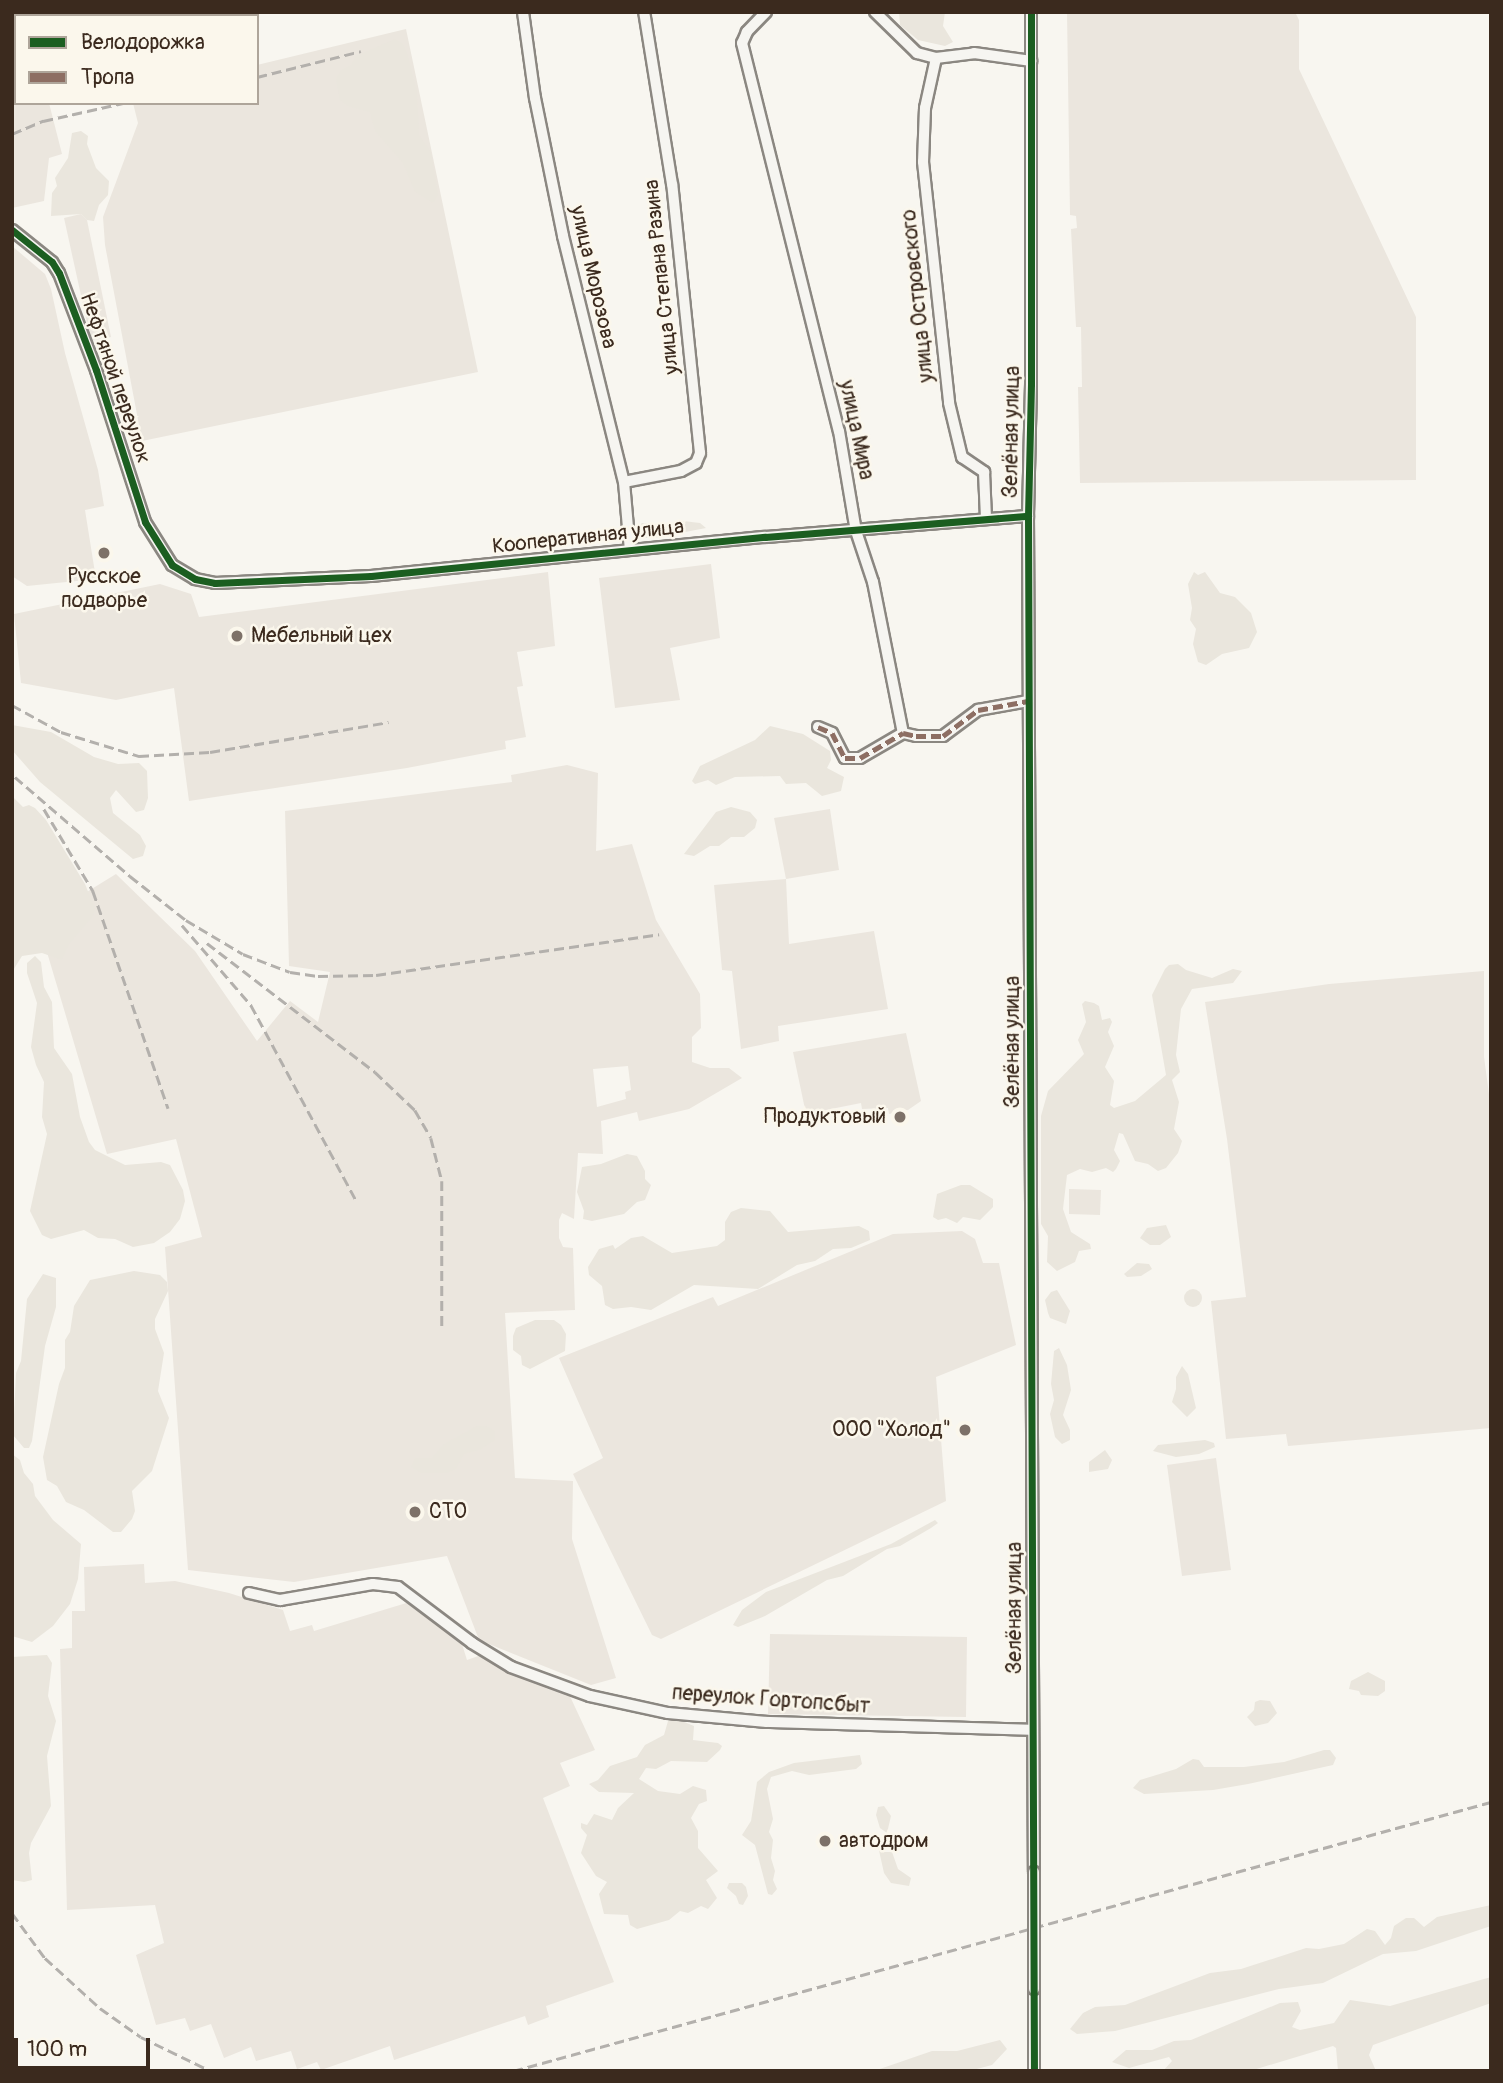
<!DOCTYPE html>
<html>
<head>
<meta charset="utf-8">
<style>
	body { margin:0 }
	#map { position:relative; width:1503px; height:2083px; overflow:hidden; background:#f8f6f0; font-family:Pangolin,sans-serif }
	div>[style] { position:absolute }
	.built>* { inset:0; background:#ebe6de }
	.green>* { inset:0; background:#eae6dd }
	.round { border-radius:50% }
	.roads { filter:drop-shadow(2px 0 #8b8781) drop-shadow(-2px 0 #8b8781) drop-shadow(0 2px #8b8781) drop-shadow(0 -2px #8b8781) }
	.minor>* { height:10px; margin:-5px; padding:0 5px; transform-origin:5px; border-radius:5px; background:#f6f5f1 }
	.rail>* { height:2.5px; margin-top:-1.25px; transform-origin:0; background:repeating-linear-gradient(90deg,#b3b0ac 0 10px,transparent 0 15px) }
	.bridges { filter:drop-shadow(2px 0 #8b8781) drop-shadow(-2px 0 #8b8781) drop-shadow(0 2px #8b8781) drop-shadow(0 -2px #8b8781) }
	.minor-bridge>* { height:10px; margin:-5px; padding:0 5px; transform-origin:5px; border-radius:5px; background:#f6f5f1 }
	.quiet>* { height:5px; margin-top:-2.5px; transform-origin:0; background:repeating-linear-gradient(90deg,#8d6e63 0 10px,transparent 0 15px) }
	.cycleway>* { height:7px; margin:-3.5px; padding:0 3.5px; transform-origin:3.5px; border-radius:3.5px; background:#1b5e20 }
	.dots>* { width:19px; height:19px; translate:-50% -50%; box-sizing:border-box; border:4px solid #fbf7ec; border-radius:50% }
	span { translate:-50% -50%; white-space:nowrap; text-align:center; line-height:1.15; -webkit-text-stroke:5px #fbf7ec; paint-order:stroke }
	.street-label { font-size:21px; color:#3b2a1e }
	.poi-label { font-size:21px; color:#3b2a1e }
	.left { translate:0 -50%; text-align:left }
	.right { translate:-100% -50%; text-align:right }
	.frame { position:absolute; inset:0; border:14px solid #3b2a1e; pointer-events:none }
	.legend { position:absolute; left:14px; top:14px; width:245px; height:91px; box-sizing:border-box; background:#fbf7ec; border:2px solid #aea59a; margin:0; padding:9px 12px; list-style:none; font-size:21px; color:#3b2a1e }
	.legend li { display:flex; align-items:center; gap:14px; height:35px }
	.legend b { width:35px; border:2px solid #aea59a }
	.scale { position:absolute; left:14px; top:2038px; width:136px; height:32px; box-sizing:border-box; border:4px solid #3b2a1e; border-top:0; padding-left:9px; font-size:21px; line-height:24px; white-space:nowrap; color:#3b2a1e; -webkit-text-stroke:5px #fbf7ec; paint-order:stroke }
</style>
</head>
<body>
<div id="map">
	<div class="built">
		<div style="clip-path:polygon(12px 12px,16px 34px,16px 103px,49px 103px,62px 154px,49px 158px,44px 201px,12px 208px)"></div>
		<div style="clip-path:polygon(1067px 12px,1295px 12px,1299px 20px,1299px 69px,1416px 317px,1416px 480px,1080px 483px,1078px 387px,1082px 387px,1081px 327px,1076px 327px,1071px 229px,1077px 228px,1076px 216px,1070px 215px)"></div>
		<div style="clip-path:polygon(406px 29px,478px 372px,142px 441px,105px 245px,103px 217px,138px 123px,133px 103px,257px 103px,257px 65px)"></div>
		<div style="clip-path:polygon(81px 214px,87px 220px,111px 337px,91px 341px,64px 218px)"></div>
		<div style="clip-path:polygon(12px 246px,45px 274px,51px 289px,65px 353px,98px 470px,104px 506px,85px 510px,96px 579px,27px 586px,12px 576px)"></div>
		<div style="clip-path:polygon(711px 564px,720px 638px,670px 648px,680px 700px,615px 708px,599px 578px)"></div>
		<div style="clip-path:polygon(548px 572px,555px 646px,517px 652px,523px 686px,517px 687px,526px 737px,505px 741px,506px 749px,407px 768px,189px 801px,174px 688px,116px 700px,21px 683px,14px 614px,160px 584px,191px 594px,199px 617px)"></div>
		<div style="clip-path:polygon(evenodd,567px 765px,598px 773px,596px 851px,632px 844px,656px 920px,700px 994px,701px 1028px,692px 1037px,692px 1062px,710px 1068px,729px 1068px,742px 1078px,689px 1109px,639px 1121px,637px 1112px,601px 1121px,603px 1154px,578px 1153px,574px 1219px,562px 1213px,559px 1220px,559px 1238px,563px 1247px,573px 1248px,575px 1310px,505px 1313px,515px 1478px,573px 1481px,572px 1539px,616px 1678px,591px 1685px,479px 1640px,447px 1556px,294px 1582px,188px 1570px,165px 1247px,202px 1237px,176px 1139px,107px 1154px,38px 922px,116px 874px,195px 951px,257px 1041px,290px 1001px,318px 1022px,330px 972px,289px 966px,285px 811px,512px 782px,511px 775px,567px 765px,628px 1066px,631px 1090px,625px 1092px,626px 1099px,597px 1107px,593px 1069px,628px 1066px)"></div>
		<div style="clip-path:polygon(830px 809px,839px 870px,786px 879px,789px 944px,874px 931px,888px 1009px,778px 1026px,779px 1041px,741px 1049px,732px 971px,722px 970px,714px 885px,786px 879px,774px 818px)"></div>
		<div style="clip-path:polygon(1484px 971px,1484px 1057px,1491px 1109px,1491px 1428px,1288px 1446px,1286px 1434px,1226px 1439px,1211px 1301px,1246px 1297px,1227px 1139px,1205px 1002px,1329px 984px)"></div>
		<div style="clip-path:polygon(906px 1033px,921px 1101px,908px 1110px,889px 1114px,888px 1108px,862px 1109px,861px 1103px,806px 1114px,793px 1052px)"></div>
		<div style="clip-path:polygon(1069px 1189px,1101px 1190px,1100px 1215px,1069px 1214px)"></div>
		<div style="clip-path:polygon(962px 1231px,975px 1239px,983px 1263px,999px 1263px,1016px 1345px,936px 1377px,946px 1501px,661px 1639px,652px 1635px,573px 1474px,603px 1458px,559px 1358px,713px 1297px,718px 1306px,893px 1234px)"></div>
		<div style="clip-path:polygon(1216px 1458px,1231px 1570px,1182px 1576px,1167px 1465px)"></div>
		<div style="clip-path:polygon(144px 1564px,145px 1583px,175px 1581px,229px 1593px,283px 1610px,290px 1631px,312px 1625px,314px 1631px,413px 1601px,460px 1638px,467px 1660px,484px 1654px,568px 1692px,595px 1750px,560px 1763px,570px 1786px,543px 1798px,614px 1982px,546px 2006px,549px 2017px,528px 2025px,525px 2016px,394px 2060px,390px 2046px,321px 2070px,317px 2062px,297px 2069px,291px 2051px,256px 2061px,251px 2047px,224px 2058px,211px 2024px,190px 2031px,185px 2018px,156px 2025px,136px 1955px,164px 1943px,155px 1905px,67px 1910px,60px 1649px,72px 1648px,72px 1611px,85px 1611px,84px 1567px)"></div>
		<div style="clip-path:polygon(770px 1634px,967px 1637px,966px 1717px,768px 1714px)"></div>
	</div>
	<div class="green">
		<div style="clip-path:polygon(899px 12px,945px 12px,943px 26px,953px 42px,945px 46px,918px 40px,900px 25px)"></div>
		<div style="clip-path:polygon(395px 39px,403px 44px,407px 53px,417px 92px,419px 135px,431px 152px,438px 195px,433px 203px,415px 192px,403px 163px,375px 131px,370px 112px,348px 106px,340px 100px,336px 79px,341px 70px,351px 65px,356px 56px)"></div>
		<div style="clip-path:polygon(81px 131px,88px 136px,87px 144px,96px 168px,109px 181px,108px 195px,99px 205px,94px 221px,87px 220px,81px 214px,51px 216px,52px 193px,57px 186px,55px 178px,68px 158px,72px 133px)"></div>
		<div style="clip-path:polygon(683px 521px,700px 523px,706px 528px,654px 538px,638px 538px,633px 532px,642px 523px,668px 525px)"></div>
		<div style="clip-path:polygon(1194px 572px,1198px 575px,1205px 572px,1220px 593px,1235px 597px,1251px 613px,1257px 632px,1249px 648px,1222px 654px,1206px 665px,1198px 662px,1193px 644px,1196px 629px,1190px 620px,1192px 608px,1188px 584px)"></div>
		<div style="clip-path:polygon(12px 725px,51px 732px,94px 757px,118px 764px,139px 763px,147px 771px,148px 798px,144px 810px,136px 812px,116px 790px,110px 798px,113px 813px,140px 835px,146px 846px,143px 856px,133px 859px,40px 782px,12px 750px)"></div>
		<div style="clip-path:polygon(770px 726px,803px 734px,830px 751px,831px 760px,827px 768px,844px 777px,841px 791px,822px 796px,806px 783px,786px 784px,780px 776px,735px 777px,716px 785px,708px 780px,695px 784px,692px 781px,700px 766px,755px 740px)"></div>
		<div style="clip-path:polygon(12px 796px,23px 807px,29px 805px,35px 808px,46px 820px,85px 884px,95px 909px,93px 916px,69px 944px,62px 960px,42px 953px,22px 956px,12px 972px)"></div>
		<div style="clip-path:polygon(731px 807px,750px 812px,757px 820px,755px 828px,744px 837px,731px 837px,719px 846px,710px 846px,694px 856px,684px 854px,716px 812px)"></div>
		<div style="clip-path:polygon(35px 956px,41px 962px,44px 987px,52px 1002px,54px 1048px,72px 1074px,80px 1117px,89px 1142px,95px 1150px,125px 1165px,161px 1162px,170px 1165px,183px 1190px,185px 1201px,180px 1219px,170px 1232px,154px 1243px,133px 1247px,115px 1239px,98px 1238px,84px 1230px,51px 1239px,42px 1235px,30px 1211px,47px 1134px,42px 1117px,44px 1082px,36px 1065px,31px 1047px,37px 1003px,27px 973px,27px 963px)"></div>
		<div style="clip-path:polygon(1178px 964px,1186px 970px,1212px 978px,1233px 969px,1242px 971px,1233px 983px,1192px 989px,1181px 1009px,1176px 1055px,1180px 1072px,1172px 1080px,1179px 1102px,1174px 1129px,1182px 1141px,1178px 1153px,1166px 1168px,1158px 1171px,1148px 1164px,1135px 1161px,1123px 1134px,1119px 1133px,1114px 1150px,1120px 1161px,1116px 1169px,1113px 1172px,1106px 1168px,1092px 1172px,1080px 1169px,1067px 1175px,1063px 1209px,1071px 1232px,1090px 1244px,1091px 1249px,1079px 1251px,1075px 1262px,1057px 1271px,1047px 1262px,1048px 1236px,1041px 1224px,1041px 1116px,1048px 1091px,1084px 1054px,1078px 1040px,1086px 1022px,1082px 1004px,1085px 1001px,1094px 1003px,1099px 1006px,1102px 1020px,1110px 1018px,1112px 1022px,1108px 1032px,1114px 1046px,1105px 1067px,1114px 1081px,1110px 1105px,1114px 1108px,1135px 1101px,1166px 1075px,1152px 995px,1165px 969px,1169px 965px)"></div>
		<div style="clip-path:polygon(627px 1154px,637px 1156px,645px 1171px,645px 1179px,651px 1185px,645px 1200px,637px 1202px,624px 1214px,592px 1221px,583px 1219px,584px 1211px,577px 1192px,582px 1167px,601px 1164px)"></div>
		<div style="clip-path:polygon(961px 1185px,970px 1185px,993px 1199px,993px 1207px,980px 1220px,963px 1217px,957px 1223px,946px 1218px,938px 1220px,933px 1217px,937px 1194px)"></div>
		<div style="clip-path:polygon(741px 1208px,770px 1211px,788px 1232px,859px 1226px,869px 1231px,870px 1240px,851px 1248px,833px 1249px,815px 1261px,797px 1265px,758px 1289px,694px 1285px,651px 1310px,631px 1307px,613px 1309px,605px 1305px,602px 1286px,589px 1275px,588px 1267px,599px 1249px,613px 1245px,615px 1249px,631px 1238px,643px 1236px,672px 1253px,717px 1246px,725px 1240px,725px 1222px,731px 1212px)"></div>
		<div style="clip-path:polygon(1166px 1225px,1171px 1237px,1160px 1245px,1150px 1245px,1140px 1238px,1147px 1228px)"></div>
		<div style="clip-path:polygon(1137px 1263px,1149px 1264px,1152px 1269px,1141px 1276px,1127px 1277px,1124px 1274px)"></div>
		<div style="clip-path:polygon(134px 1271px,160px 1275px,167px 1282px,168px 1291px,155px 1319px,155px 1329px,164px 1353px,158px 1391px,169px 1418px,152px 1471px,132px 1491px,135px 1511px,132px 1519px,121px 1532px,113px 1532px,84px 1510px,66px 1502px,57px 1486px,47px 1480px,43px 1457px,59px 1384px,65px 1368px,65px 1340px,70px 1332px,74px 1306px,90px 1280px)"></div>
		<div style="clip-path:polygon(43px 1274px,56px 1278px,56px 1307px,45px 1346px,32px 1441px,29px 1448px,24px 1448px,13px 1435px,16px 1373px,21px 1361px,27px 1299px)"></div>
		<div class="round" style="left:1184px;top:1289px;width:18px;height:18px"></div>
		<div style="clip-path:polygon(1057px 1290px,1070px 1311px,1066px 1324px,1050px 1318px,1048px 1313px,1045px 1300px,1051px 1292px)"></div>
		<div style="clip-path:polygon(535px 1320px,554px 1320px,561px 1325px,566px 1334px,565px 1351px,530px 1369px,522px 1365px,521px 1356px,513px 1350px,513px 1336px,516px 1328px)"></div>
		<div style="clip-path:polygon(1059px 1348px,1067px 1365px,1071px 1390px,1063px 1415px,1070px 1430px,1070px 1440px,1062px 1444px,1055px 1437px,1050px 1414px,1054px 1400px,1051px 1384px,1054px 1351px)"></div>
		<div style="clip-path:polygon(1182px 1366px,1188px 1374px,1196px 1408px,1187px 1417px,1172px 1402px,1176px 1389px,1176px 1377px)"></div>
		<div style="clip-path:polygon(477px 1426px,486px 1426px,495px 1431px,495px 1440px,481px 1449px,464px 1454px,456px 1469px,447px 1473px,422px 1473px,411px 1467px,415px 1458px,432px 1458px,444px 1444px)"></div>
		<div style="clip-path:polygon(1205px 1440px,1214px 1443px,1215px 1447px,1199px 1454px,1176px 1457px,1153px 1451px,1158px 1445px)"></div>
		<div style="clip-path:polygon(1105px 1450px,1112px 1460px,1108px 1469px,1089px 1472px,1089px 1462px)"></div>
		<div style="clip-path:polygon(12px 1454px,20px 1460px,24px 1473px,33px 1484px,35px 1496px,53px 1520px,81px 1544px,78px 1579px,70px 1604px,53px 1626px,32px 1642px,12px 1636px)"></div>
		<div style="clip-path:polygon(935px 1520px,938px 1523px,931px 1528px,900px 1546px,887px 1549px,843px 1576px,827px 1580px,765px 1616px,738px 1627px,733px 1625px,742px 1610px,766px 1592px,891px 1544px)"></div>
		<div style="clip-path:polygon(47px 1655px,52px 1663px,48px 1696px,56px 1721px,47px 1756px,51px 1806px,31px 1843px,29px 1853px,32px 1880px,24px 1882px,12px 1880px,12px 1657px)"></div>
		<div style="clip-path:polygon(1368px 1672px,1385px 1681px,1385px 1691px,1378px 1696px,1361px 1695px,1359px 1691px,1349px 1689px,1351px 1681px)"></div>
		<div style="clip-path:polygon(1260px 1700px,1270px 1701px,1277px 1713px,1268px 1723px,1255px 1726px,1247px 1717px,1254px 1710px,1255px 1702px)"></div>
		<div style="clip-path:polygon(677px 1719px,694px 1726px,693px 1740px,718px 1743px,722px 1746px,720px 1750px,707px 1762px,671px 1761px,656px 1769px,646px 1768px,639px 1779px,658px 1791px,680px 1794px,693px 1786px,706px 1790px,707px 1801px,699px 1804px,691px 1818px,698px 1831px,698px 1848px,718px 1871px,706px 1880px,717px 1898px,708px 1909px,701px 1906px,688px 1913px,680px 1911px,669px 1920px,637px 1929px,630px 1925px,628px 1915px,604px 1914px,599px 1894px,607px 1882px,596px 1876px,581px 1853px,587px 1835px,581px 1828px,581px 1823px,587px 1825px,594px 1814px,612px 1820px,618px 1808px,634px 1793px,599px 1792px,589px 1784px,598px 1780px,610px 1766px,637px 1757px,645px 1745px,664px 1735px,668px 1721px)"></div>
		<div style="clip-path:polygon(1324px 1750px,1330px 1750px,1336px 1758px,1333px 1765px,1248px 1784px,1213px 1790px,1144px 1794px,1133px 1788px,1140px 1780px,1176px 1769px,1193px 1759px,1199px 1760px,1204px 1767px,1244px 1767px,1284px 1762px)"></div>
		<div style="clip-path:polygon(860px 1755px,862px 1764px,856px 1769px,809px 1775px,792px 1771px,771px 1777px,767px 1789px,773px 1819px,769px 1832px,773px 1840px,771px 1858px,775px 1871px,773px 1880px,777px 1889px,772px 1895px,768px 1894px,755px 1845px,742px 1835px,751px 1821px,757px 1782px,769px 1772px,794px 1763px)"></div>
		<div style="clip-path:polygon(884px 1806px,891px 1816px,887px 1833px,880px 1828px,876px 1815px,878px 1807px)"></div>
		<div style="clip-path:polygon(878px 1846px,882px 1852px,892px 1852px,898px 1869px,911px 1878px,909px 1886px,891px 1883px,884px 1873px)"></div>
		<div style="clip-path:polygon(729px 1883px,742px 1883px,746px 1887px,748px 1896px,743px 1905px,739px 1904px,736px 1896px,727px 1888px)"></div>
		<div style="clip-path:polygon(1491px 1905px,1491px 1926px,1416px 1951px,1383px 1954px,1323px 1983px,1279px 1989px,1115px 2031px,1077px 2034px,1070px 2029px,1083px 2013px,1095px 2007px,1125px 2005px,1210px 1973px,1241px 1969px,1306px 1948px,1319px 1949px,1344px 1944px,1367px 1929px,1375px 1931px,1385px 1945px,1391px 1938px,1394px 1926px,1406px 1918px,1414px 1918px,1424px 1927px,1437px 1917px)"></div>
		<div style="clip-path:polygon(1491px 1977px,1491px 2003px,1373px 2045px,1369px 2055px,1376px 2071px,1338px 2071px,1336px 2048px,1333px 2046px,1250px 2071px,1163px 2071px,1172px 2061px,1169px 2057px,1129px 2068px,1112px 2062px,1126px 2050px,1152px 2050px,1174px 2041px,1191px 2040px,1280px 2003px,1298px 2002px,1301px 2011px,1292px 2027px,1300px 2030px,1334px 2023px,1350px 2000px,1390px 2006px)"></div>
		<div style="clip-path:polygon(1000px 2040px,1007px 2049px,992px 2065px,969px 2071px,874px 2071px,932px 2051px,957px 2051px)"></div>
	</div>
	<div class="roads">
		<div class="minor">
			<div style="left:523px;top:12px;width:87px;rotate:82.1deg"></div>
			<div style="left:535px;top:98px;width:141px;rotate:78.5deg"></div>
			<div style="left:563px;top:236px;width:253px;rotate:76.1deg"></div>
			<div style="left:624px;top:482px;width:68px;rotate:85deg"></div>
			<div style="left:766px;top:12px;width:28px;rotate:134deg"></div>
			<div style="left:747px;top:32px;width:12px;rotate:114deg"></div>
			<div style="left:742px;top:43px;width:400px;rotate:76deg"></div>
			<div style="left:839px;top:431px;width:101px;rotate:80.4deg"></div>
			<div style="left:856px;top:531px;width:54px;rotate:71.6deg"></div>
			<div style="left:873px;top:582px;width:154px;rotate:78.8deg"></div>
			<div style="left:875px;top:12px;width:59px;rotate:44.3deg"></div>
			<div style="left:917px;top:53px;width:20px;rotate:15deg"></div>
			<div style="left:936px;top:58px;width:38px;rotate:-7deg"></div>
			<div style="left:974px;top:53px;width:58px;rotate:8deg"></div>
			<div style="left:1031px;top:12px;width:372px;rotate:90deg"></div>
			<div style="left:1031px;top:384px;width:132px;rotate:91.3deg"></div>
			<div style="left:1028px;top:516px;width:1356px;rotate:89.75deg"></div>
			<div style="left:936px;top:58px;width:51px;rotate:102.4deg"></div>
			<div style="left:925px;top:108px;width:54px;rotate:92.1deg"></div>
			<div style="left:923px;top:162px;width:242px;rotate:83.8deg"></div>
			<div style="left:949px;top:403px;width:56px;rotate:76.5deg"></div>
			<div style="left:962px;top:457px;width:27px;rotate:34deg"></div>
			<div style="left:984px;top:472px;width:46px;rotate:87.5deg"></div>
			<div style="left:12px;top:230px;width:51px;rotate:38.7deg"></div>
			<div style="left:52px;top:262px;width:13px;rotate:58deg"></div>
			<div style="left:59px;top:273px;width:104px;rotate:69.1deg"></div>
			<div style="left:96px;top:370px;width:160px;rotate:72.1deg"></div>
			<div style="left:145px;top:522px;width:51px;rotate:57.9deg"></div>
			<div style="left:172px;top:565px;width:27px;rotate:31deg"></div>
			<div style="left:195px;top:579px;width:20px;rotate:11deg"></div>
			<div style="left:215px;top:583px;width:156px;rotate:-2.6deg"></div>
			<div style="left:371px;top:576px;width:396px;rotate:-5.7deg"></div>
			<div style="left:765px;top:537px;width:264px;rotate:-4.6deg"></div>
			<div style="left:624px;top:482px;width:58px;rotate:-10.9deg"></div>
			<div style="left:681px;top:471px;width:17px;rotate:-28deg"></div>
			<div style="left:696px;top:463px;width:11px;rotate:-68deg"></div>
			<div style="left:700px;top:453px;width:270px;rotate:-95.9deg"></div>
			<div style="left:672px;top:184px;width:174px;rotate:-99.2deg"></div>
			<div style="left:818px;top:727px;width:15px;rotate:23deg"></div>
			<div style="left:832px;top:733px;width:28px;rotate:63deg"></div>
			<div style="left:845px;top:758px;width:15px"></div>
			<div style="left:860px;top:758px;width:50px;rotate:-30.2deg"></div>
			<div style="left:903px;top:733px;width:13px;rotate:13deg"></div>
			<div style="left:916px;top:736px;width:27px"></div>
			<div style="left:943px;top:736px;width:44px;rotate:-36.6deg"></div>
			<div style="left:978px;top:710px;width:51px;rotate:-10.2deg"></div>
			<div style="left:249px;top:1593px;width:32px;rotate:13deg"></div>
			<div style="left:280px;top:1600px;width:94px;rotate:-9.8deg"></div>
			<div style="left:373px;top:1584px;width:25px;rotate:7deg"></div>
			<div style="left:398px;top:1587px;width:93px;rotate:37.1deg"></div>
			<div style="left:472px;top:1643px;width:46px;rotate:31.6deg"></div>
			<div style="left:511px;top:1667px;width:84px;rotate:20.2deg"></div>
			<div style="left:590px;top:1696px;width:80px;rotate:12.3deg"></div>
			<div style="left:668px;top:1713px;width:99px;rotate:5.2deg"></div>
			<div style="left:767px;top:1722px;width:266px;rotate:1.7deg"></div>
			<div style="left:1034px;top:1989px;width:82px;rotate:90deg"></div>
		</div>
	</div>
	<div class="rail">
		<div style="left:257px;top:77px;width:107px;rotate:-14deg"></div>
		<div style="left:12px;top:134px;width:34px;rotate:-23deg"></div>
		<div style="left:43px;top:121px;width:82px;rotate:-12.7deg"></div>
		<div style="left:12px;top:705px;width:56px;rotate:28.9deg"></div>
		<div style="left:61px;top:732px;width:82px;rotate:17.1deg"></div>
		<div style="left:139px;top:756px;width:71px;rotate:-3.2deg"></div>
		<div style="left:210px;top:752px;width:181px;rotate:-9.5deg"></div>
		<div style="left:15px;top:777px;width:152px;rotate:40.7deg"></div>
		<div style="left:130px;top:876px;width:71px;rotate:38.2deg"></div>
		<div style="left:186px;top:920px;width:66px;rotate:30.8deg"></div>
		<div style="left:243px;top:954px;width:50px;rotate:21deg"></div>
		<div style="left:290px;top:972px;width:28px;rotate:8deg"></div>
		<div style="left:318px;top:976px;width:58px;rotate:-1deg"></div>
		<div style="left:376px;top:975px;width:286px;rotate:-8.2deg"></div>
		<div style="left:44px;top:809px;width:96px;rotate:59.1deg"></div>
		<div style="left:93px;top:891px;width:230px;rotate:70.9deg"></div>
		<div style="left:182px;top:925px;width:106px;rotate:49.2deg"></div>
		<div style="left:251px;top:1005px;width:224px;rotate:61.7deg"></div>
		<div style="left:207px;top:943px;width:212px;rotate:37.5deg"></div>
		<div style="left:375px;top:1072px;width:55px;rotate:43.5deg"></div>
		<div style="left:415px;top:1110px;width:32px;rotate:60deg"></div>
		<div style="left:431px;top:1138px;width:44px;rotate:75.7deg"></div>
		<div style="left:442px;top:1181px;width:147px;rotate:90deg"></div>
		<div style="left:12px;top:1913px;width:56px;rotate:53.7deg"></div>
		<div style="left:45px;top:1958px;width:74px;rotate:42.3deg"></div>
		<div style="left:100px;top:2008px;width:50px;rotate:35.3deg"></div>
		<div style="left:141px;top:2037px;width:78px;rotate:25.9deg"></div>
		<div style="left:513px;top:2071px;width:1014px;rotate:-15.38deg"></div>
	</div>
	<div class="bridges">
		<div class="minor-bridge">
			<div style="left:1034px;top:1872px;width:117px;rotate:90deg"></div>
		</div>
	</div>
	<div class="quiet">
		<div style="left:818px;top:727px;width:15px;rotate:23deg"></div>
		<div style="left:832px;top:733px;width:28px;rotate:63deg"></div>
		<div style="left:845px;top:758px;width:15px"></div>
		<div style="left:860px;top:758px;width:50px;rotate:-30.2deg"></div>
		<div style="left:903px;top:733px;width:13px;rotate:13deg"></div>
		<div style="left:916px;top:736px;width:27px"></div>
		<div style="left:943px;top:736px;width:44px;rotate:-36.6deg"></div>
		<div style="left:978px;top:710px;width:51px;rotate:-10.2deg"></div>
	</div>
	<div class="cycleway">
		<div style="left:1031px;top:12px;width:372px;rotate:90deg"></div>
		<div style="left:1031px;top:384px;width:132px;rotate:91.3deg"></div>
		<div style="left:1028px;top:516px;width:1555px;rotate:89.78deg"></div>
		<div style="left:12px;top:230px;width:51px;rotate:38.7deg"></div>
		<div style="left:52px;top:262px;width:13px;rotate:58deg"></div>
		<div style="left:59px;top:273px;width:104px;rotate:69.1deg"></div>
		<div style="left:96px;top:370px;width:160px;rotate:72.1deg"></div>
		<div style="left:145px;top:522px;width:51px;rotate:57.9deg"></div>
		<div style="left:172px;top:565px;width:27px;rotate:31deg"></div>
		<div style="left:195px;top:579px;width:20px;rotate:11deg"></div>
		<div style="left:215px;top:583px;width:156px;rotate:-2.6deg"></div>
		<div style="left:371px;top:576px;width:396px;rotate:-5.7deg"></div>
		<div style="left:765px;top:537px;width:264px;rotate:-4.6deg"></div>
	</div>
	<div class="dots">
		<div style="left:104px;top:553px;background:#7d7168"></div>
		<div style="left:237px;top:636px;background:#7d7168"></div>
		<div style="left:900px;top:1117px;background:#7d7168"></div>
		<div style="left:965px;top:1430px;background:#7d7168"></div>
		<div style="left:415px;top:1512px;background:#7d7168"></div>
		<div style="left:825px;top:1841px;background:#7d7168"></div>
	</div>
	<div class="street-label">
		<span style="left:593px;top:277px;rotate:77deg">улица Морозова</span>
		<span style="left:662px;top:277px;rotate:-96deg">улица Степана Разина</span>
		<span style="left:918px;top:296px;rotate:-96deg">улица Островского</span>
		<span style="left:115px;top:378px;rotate:71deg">Нефтяной переулок</span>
		<span style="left:856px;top:430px;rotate:78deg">улица Мира</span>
		<span style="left:1012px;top:432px;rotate:-89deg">Зелёная улица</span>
		<span style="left:588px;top:537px;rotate:-6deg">Кооперативная улица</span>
		<span style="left:1013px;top:1042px;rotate:-90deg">Зелёная улица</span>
		<span style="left:1015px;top:1608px;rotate:-90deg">Зелёная улица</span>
		<span style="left:771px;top:1700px;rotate:4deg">переулок Гортопсбыт</span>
	</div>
	<div class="poi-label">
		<span style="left:104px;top:589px">Русское<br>подворье</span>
		<span class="left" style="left:251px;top:636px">Мебельный цех</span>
		<span class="right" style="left:886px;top:1117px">Продуктовый</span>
		<span class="right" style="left:951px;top:1430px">ООО "Холод"</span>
		<span class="left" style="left:429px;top:1512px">СТО</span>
		<span class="left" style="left:839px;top:1841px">автодром</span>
	</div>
	<div class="frame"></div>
	<ul class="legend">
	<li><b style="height:9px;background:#1b5e20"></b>Велодорожка</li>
	<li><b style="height:9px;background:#8d6e63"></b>Тропа</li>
	</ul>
	<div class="scale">100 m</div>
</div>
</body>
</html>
